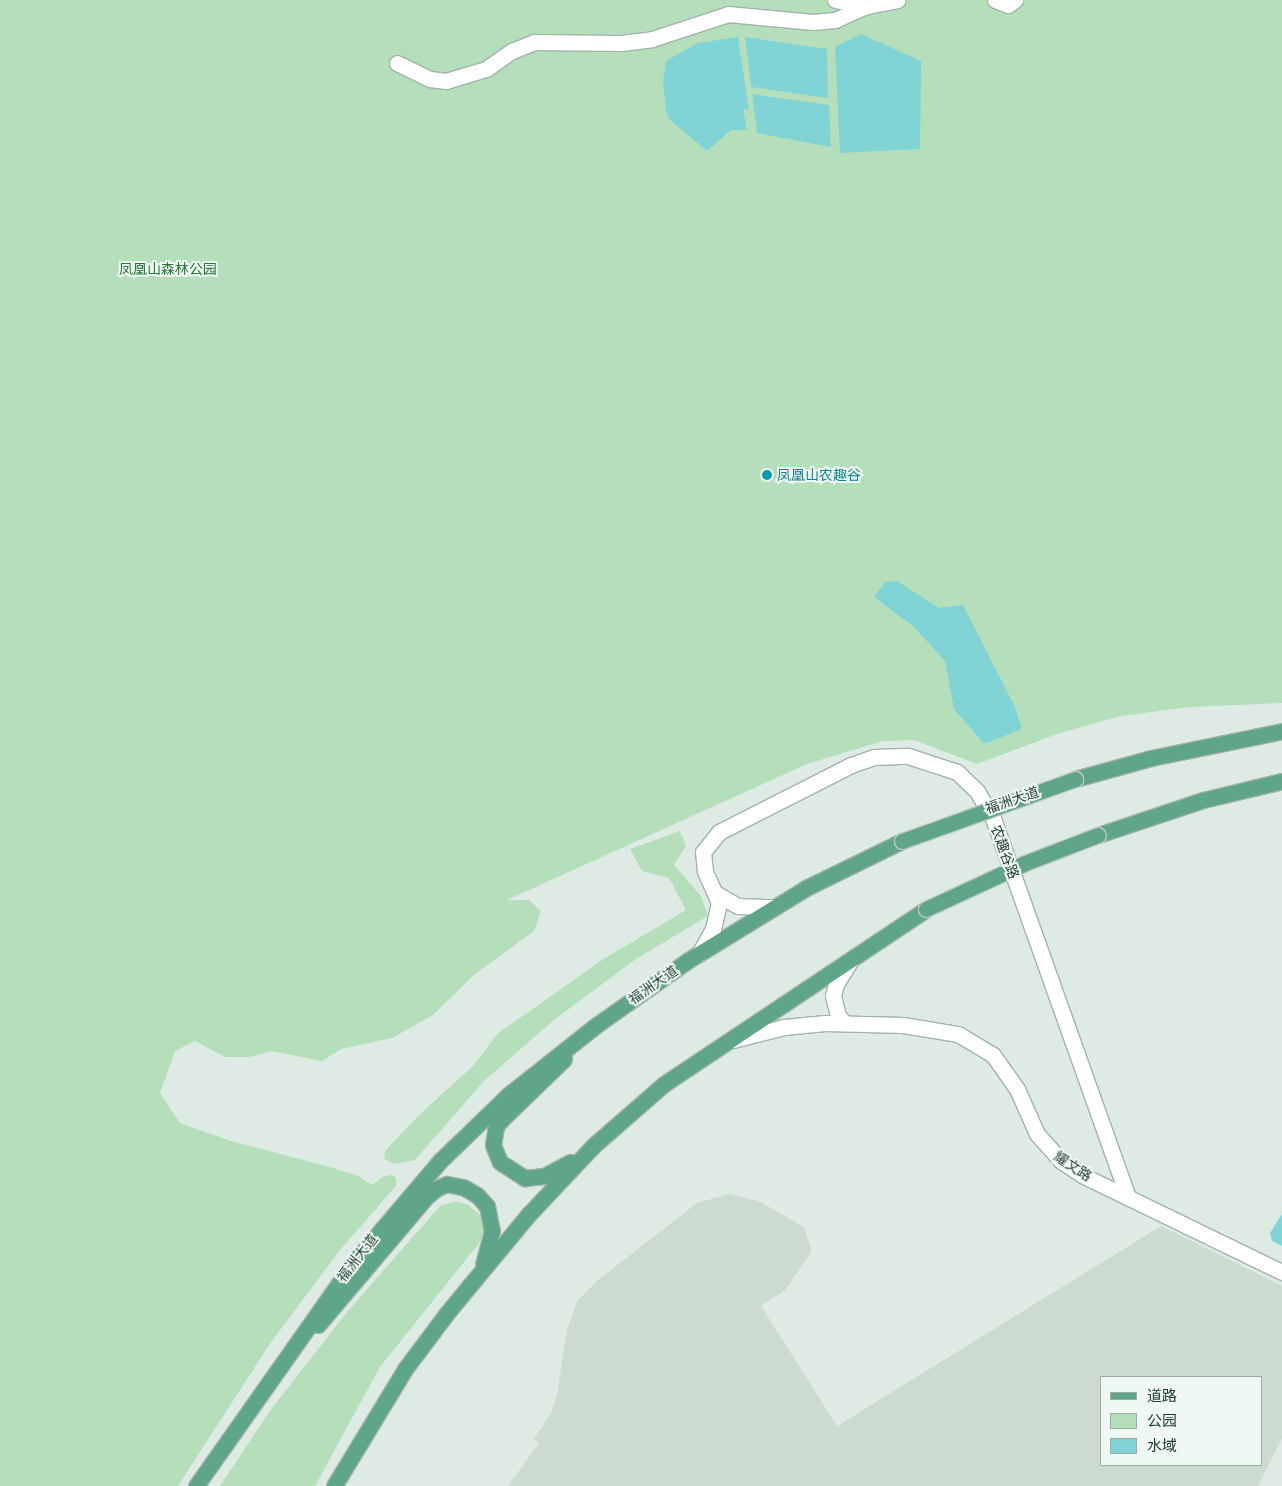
<!DOCTYPE html>
<html>
<head>
<meta charset="utf-8">
<style>
	body { margin:0 }
	#map { position:relative; width:1282px; height:1486px; overflow:hidden; background:#deebe4; font-family:Poppins,"Noto Sans SC",sans-serif }
	div>[style] { position:absolute }
	.built>* { inset:0; background:#ccdbd2 }
	.green>* { inset:0; background:#b5dfba }
	.water>* { inset:0; background:#80d4d6 }
	.roads { filter:drop-shadow(1px 0 #a1b3aa) drop-shadow(-1px 0 #a1b3aa) drop-shadow(0 1px #a1b3aa) drop-shadow(0 -1px #a1b3aa) }
	.minor>* { height:15px; margin:-7.5px; padding:0 7.5px; transform-origin:7.5px; border-radius:7.5px; background:#fff }
	.major>* { height:15px; margin:-7.5px; padding:0 7.5px; transform-origin:7.5px; border-radius:7.5px; background:#5ea589 }
	.bridges { filter:drop-shadow(1px 0 #c0c8c5) drop-shadow(-1px 0 #c0c8c5) drop-shadow(0 1px #c0c8c5) drop-shadow(0 -1px #c0c8c5) }
	.major-bridge>* { height:15px; margin:-7.5px; padding:0 7.5px; transform-origin:7.5px; border-radius:7.5px; background:#5ea589 }
	.dots>* { width:14px; height:14px; translate:-50% -50%; box-sizing:border-box; border:2px solid #eff8f2; border-radius:50% }
	span { translate:-50% -50%; white-space:nowrap; text-align:center; line-height:1.15; -webkit-text-stroke:4px #eff8f2; paint-order:stroke }
	.park-label { font-size:14px; color:#257739 }
	.culture-label { font-size:14px; color:#0d838f }
	.left { translate:0 -50%; text-align:left }
	.street-label { font-size:14px; color:#1e3c30 }
	.legend { position:absolute; left:1100px; top:1376px; width:162px; height:90px; box-sizing:border-box; background:#eff8f2; border:1px solid #9bada4; margin:0; padding:6px 9px; list-style:none; font-size:15px; color:#1e3c30 }
	.legend li { display:flex; align-items:center; gap:10px; height:25px }
	.legend b { width:25px; border:1px solid #9bada4 }
</style>
</head>
<body>
<div id="map">
	<div class="built">
		<div style="clip-path:polygon(evenodd,728px 1194px,759px 1201px,804px 1227px,812px 1251px,785px 1290px,761px 1306px,837px 1426px,1161px 1226px,1282px 1286px,1282px 1438px,1258px 1486px,508px 1486px,539px 1443px,534px 1439px,551px 1413px,557px 1395px,567px 1329px,578px 1300px,598px 1280px,697px 1203px,728px 1194px,1101px 1377px,1261px 1377px,1261px 1465px,1101px 1465px,1101px 1377px)"></div>
	</div>
	<div class="green">
		<div style="clip-path:polygon(0 0,1282px 0,1282px 703px,1190px 707px,1121px 716px,1057px 734px,977px 764px,914px 740px,883px 741px,807px 764px,507px 900px,529px 900px,541px 911px,534px 931px,474px 975px,433px 1015px,392px 1038px,341px 1049px,322px 1061px,271px 1051px,250px 1057px,225px 1057px,195px 1041px,175px 1051px,160px 1093px,180px 1123px,228px 1140px,333px 1168px,358px 1176px,373px 1185px,382px 1177px,392px 1175px,396px 1178px,396px 1186px,340px 1250px,269px 1345px,178px 1486px,0 1486px)"></div>
		<div style="clip-path:polygon(680px 831px,686px 846px,674px 865px,701px 896px,708px 916px,636px 959px,554px 1020px,484px 1081px,415px 1160px,395px 1164px,384px 1159px,385px 1151px,418px 1116px,474px 1065px,497px 1034px,605px 958px,686px 910px,669px 878px,642px 871px,630px 849px)"></div>
		<div style="clip-path:polygon(456px 1201px,468px 1205px,480px 1215px,484px 1229px,480px 1242px,380px 1367px,315px 1486px,220px 1486px,269px 1412px,347px 1312px,440px 1206px)"></div>
	</div>
	<div class="water">
		<div style="clip-path:polygon(861px 34px,921px 61px,920px 149px,840px 153px,835px 47px)"></div>
		<div style="clip-path:polygon(738px 37px,749px 110px,743px 109px,747px 130px,731px 130px,707px 151px,670px 120px,666px 110px,663px 81px,666px 61px,698px 43px)"></div>
		<div style="clip-path:polygon(745px 37px,827px 49px,828px 98px,751px 87px)"></div>
		<div style="clip-path:polygon(752px 94px,829px 105px,831px 147px,757px 133px)"></div>
		<div style="clip-path:polygon(897px 581px,939px 608px,963px 605px,1015px 707px,1022px 729px,984px 744px,954px 709px,945px 661px,914px 627px,874px 597px,885px 582px)"></div>
		<div style="clip-path:polygon(1282px 1214px,1282px 1246px,1272px 1241px,1270px 1233px)"></div>
	</div>
	<div class="roads">
		<div class="minor">
			<div style="left:835px;top:0;width:33px;rotate:11deg"></div>
			<div style="left:867px;top:6px;width:31px;rotate:-11deg"></div>
			<div style="left:995px;top:0;width:14px;rotate:21deg"></div>
			<div style="left:1008px;top:5px;width:9px;rotate:-36deg"></div>
			<div style="left:397px;top:63px;width:37px;rotate:26deg"></div>
			<div style="left:430px;top:79px;width:16px;rotate:7deg"></div>
			<div style="left:446px;top:81px;width:42px;rotate:-16.7deg"></div>
			<div style="left:486px;top:69px;width:32px;rotate:-35deg"></div>
			<div style="left:512px;top:51px;width:24px;rotate:-22deg"></div>
			<div style="left:534px;top:42px;width:87px;rotate:0.7deg"></div>
			<div style="left:621px;top:43px;width:31px;rotate:-7deg"></div>
			<div style="left:652px;top:39px;width:80px;rotate:-18.2deg"></div>
			<div style="left:728px;top:14px;width:85px;rotate:5.4deg"></div>
			<div style="left:813px;top:22px;width:22px;rotate:-5deg"></div>
			<div style="left:835px;top:20px;width:35px;rotate:-24deg"></div>
			<div style="left:717px;top:894px;width:24px;rotate:30deg"></div>
			<div style="left:738px;top:906px;width:34px;rotate:2deg"></div>
			<div style="left:699px;top:954px;width:29px;rotate:-61deg"></div>
			<div style="left:713px;top:929px;width:27px;rotate:-77deg"></div>
			<div style="left:719px;top:903px;width:35px;rotate:-114deg"></div>
			<div style="left:705px;top:871px;width:19px;rotate:-96deg"></div>
			<div style="left:703px;top:852px;width:26px;rotate:-51deg"></div>
			<div style="left:719px;top:832px;width:148px;rotate:-26.9deg"></div>
			<div style="left:851px;top:765px;width:24px;rotate:-19deg"></div>
			<div style="left:874px;top:757px;width:34px;rotate:-2deg"></div>
			<div style="left:908px;top:756px;width:52px;rotate:18.1deg"></div>
			<div style="left:957px;top:772px;width:28px;rotate:44deg"></div>
			<div style="left:977px;top:791px;width:34px;rotate:60deg"></div>
			<div style="left:994px;top:821px;width:397px;rotate:70.4deg"></div>
			<div style="left:845px;top:1023px;width:10px;rotate:-135deg"></div>
			<div style="left:838px;top:1016px;width:21px;rotate:-104deg"></div>
			<div style="left:833px;top:996px;width:12px;rotate:-76deg"></div>
			<div style="left:836px;top:984px;width:28px;rotate:-58deg"></div>
			<div style="left:733px;top:1040px;width:53px;rotate:-14.3deg"></div>
			<div style="left:784px;top:1027px;width:41px;rotate:-5.6deg"></div>
			<div style="left:825px;top:1023px;width:78px;rotate:1.5deg"></div>
			<div style="left:903px;top:1025px;width:56px;rotate:9.3deg"></div>
			<div style="left:958px;top:1034px;width:41px;rotate:31deg"></div>
			<div style="left:993px;top:1055px;width:42px;rotate:54.8deg"></div>
			<div style="left:1017px;top:1089px;width:49px;rotate:66deg"></div>
			<div style="left:1037px;top:1134px;width:36px;rotate:48deg"></div>
			<div style="left:1061px;top:1161px;width:27px;rotate:33deg"></div>
			<div style="left:1084px;top:1176px;width:220px;rotate:25.9deg"></div>
		</div>
		<div class="major">
			<div style="left:1075px;top:779px;width:79px;rotate:-15.4deg"></div>
			<div style="left:1151px;top:758px;width:134px;rotate:-11.6deg"></div>
			<div style="left:1098px;top:835px;width:111px;rotate:-18.4deg"></div>
			<div style="left:1203px;top:800px;width:81px;rotate:-13.5deg"></div>
			<div style="left:564px;top:1059px;width:86px;rotate:135.9deg"></div>
			<div style="left:502px;top:1119px;width:9px;rotate:131deg"></div>
			<div style="left:496px;top:1126px;width:19px;rotate:99deg"></div>
			<div style="left:493px;top:1145px;width:18px;rotate:68deg"></div>
			<div style="left:500px;top:1162px;width:30px;rotate:33deg"></div>
			<div style="left:525px;top:1178px;width:19px;rotate:-6deg"></div>
			<div style="left:544px;top:1176px;width:30px;rotate:-28deg"></div>
			<div style="left:318px;top:1325px;width:167px;rotate:-49.8deg"></div>
			<div style="left:426px;top:1197px;width:14px;rotate:-39deg"></div>
			<div style="left:437px;top:1188px;width:11px;rotate:-22deg"></div>
			<div style="left:447px;top:1184px;width:16px;rotate:11deg"></div>
			<div style="left:463px;top:1187px;width:16px;rotate:30deg"></div>
			<div style="left:477px;top:1195px;width:15px;rotate:48deg"></div>
			<div style="left:487px;top:1206px;width:25px;rotate:79deg"></div>
			<div style="left:492px;top:1231px;width:34px;rotate:105deg"></div>
			<div style="left:196px;top:1486px;width:274px;rotate:-54.8deg"></div>
			<div style="left:354px;top:1262px;width:133px;rotate:-49.6deg"></div>
			<div style="left:440px;top:1161px;width:93px;rotate:-44.1deg"></div>
			<div style="left:507px;top:1096px;width:116px;rotate:-38.4deg"></div>
			<div style="left:598px;top:1024px;width:109px;rotate:-35.3deg"></div>
			<div style="left:687px;top:961px;width:140px;rotate:-31.5deg"></div>
			<div style="left:806px;top:888px;width:107px;rotate:-26.1deg"></div>
			<div style="left:334px;top:1486px;width:137px;rotate:-58.7deg"></div>
			<div style="left:405px;top:1369px;width:70px;rotate:-53.1deg"></div>
			<div style="left:447px;top:1313px;width:129px;rotate:-50.4deg"></div>
			<div style="left:529px;top:1214px;width:93px;rotate:-46.7deg"></div>
			<div style="left:593px;top:1146px;width:94px;rotate:-41.1deg"></div>
			<div style="left:664px;top:1084px;width:315px;rotate:-33.7deg"></div>
		</div>
	</div>
	<div class="bridges">
		<div class="major-bridge">
			<div style="left:902px;top:841px;width:184px;rotate:-19.7deg"></div>
			<div style="left:926px;top:909px;width:109px;rotate:-24.9deg"></div>
			<div style="left:1025px;top:863px;width:78px;rotate:-21deg"></div>
		</div>
	</div>
	<div class="dots">
		<div style="left:767px;top:475px;background:#0f9aa8"></div>
	</div>
	<div class="park-label">
		<span style="left:168px;top:269px">凤凰山森林公园</span>
	</div>
	<div class="culture-label">
		<span class="left" style="left:777px;top:475px">凤凰山农趣谷</span>
	</div>
	<div class="street-label">
		<span style="left:1012px;top:800px;rotate:-19deg">福洲大道</span>
		<span style="left:1005px;top:852px;rotate:70deg">农趣谷路</span>
		<span style="left:653px;top:985px;rotate:-35deg">福洲大道</span>
		<span style="left:1073px;top:1166px;rotate:33deg">耀文路</span>
		<span style="left:357px;top:1258px;rotate:-52deg">福洲大道</span>
	</div>
	<ul class="legend">
	<li><b style="height:6px;background:#5ea589"></b>道路</li>
	<li><b style="height:14px;background:#b5dfba"></b>公园</li>
	<li><b style="height:14px;background:#80d4d6"></b>水域</li>
	</ul>
</div>
</body>
</html>
